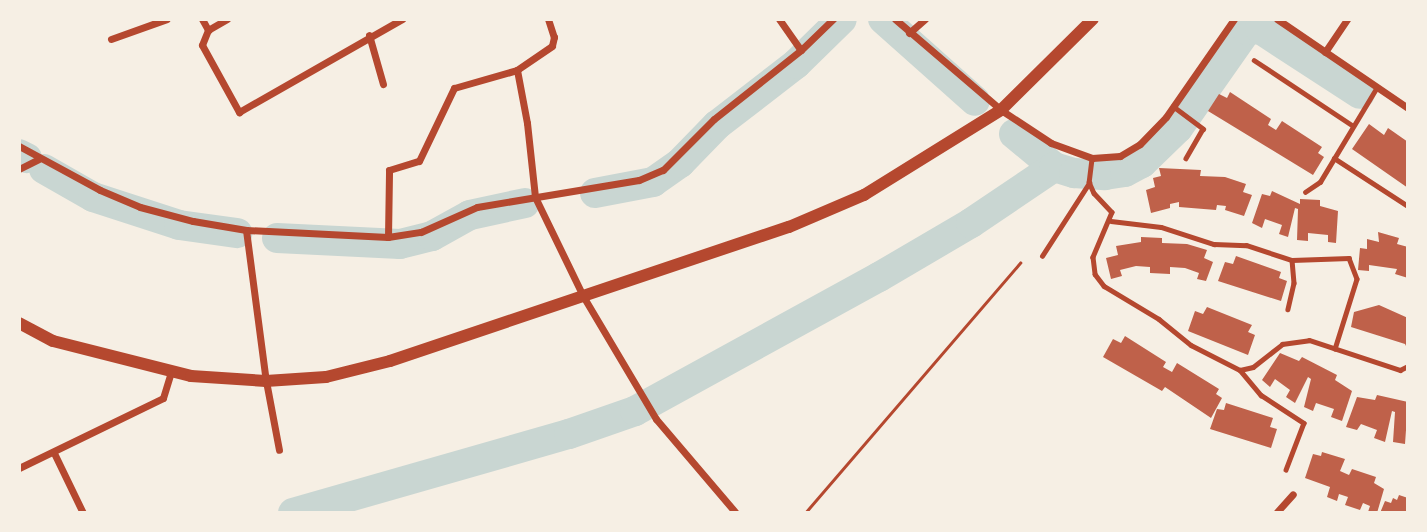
<!DOCTYPE html>
<html>
<head>
<meta charset="utf-8">
<style>
	body { margin:0 }
	#map { position:relative; width:1427px; height:532px; overflow:hidden; background:#f6efe4; font-family:Signika,sans-serif }
	div>[style] { position:absolute }
	.river>* { height:30px; margin:-15px; padding:0 15px; transform-origin:15px; border-radius:15px; background:#c9d6d2 }
	.building>* { inset:0; background:#bf614a }
	.path>* { height:2.5px; margin:-1.25px; padding:0 1.25px; transform-origin:1.25px; border-radius:1.25px; background:#b5482f }
	.service>* { height:4.5px; margin:-2.25px; padding:0 2.25px; transform-origin:2.25px; border-radius:2.25px; background:#b5482f }
	.minor>* { height:7px; margin:-3.5px; padding:0 3.5px; transform-origin:3.5px; border-radius:3.5px; background:#b5482f }
	.tertiary>* { height:12px; margin:-6px; padding:0 6px; transform-origin:6px; border-radius:6px; background:#b5482f }
	span { translate:-50% -50%; white-space:nowrap; text-align:center; line-height:1.15; -webkit-text-stroke:7px #f6efe4; paint-order:stroke }
	.frame { position:absolute; inset:0; border:21px solid #f6efe4; pointer-events:none }
</style>
</head>
<body>
<div id="map">
	<div class="river">
		<div style="left:883px;top:19px;width:123px;rotate:41.7deg"></div>
		<div style="left:1014px;top:134px;width:52px;rotate:39.5deg"></div>
		<div style="left:19px;top:154px;width:9px;rotate:27deg"></div>
		<div style="left:44px;top:169px;width:56px;rotate:29.7deg"></div>
		<div style="left:93px;top:197px;width:90px;rotate:18deg"></div>
		<div style="left:179px;top:225px;width:59px;rotate:7.9deg"></div>
		<div style="left:595px;top:193px;width:59px;rotate:-10.7deg"></div>
		<div style="left:653px;top:182px;width:33px;rotate:-35deg"></div>
		<div style="left:680px;top:163px;width:53px;rotate:-45.8deg"></div>
		<div style="left:717px;top:125px;width:100px;rotate:-37.7deg"></div>
		<div style="left:796px;top:64px;width:64px;rotate:-44.4deg"></div>
		<div style="left:277px;top:238px;width:123px;rotate:2.8deg"></div>
		<div style="left:400px;top:244px;width:33px;rotate:-14deg"></div>
		<div style="left:432px;top:236px;width:43px;rotate:-28.9deg"></div>
		<div style="left:470px;top:215px;width:56px;rotate:-12.3deg"></div>
		<div style="left:293px;top:513px;width:287px;rotate:-16deg"></div>
		<div style="left:569px;top:434px;width:70px;rotate:-19.2deg"></div>
		<div style="left:635px;top:411px;width:278px;rotate:-28.8deg"></div>
		<div style="left:879px;top:277px;width:107px;rotate:-30.4deg"></div>
		<div style="left:971px;top:223px;width:100px;rotate:-34deg"></div>
		<div style="left:1054px;top:167px;width:21px;rotate:17deg"></div>
		<div style="left:1074px;top:173px;width:31px;rotate:4deg"></div>
		<div style="left:1105px;top:175px;width:20px;rotate:-9deg"></div>
		<div style="left:1125px;top:172px;width:19px;rotate:-28deg"></div>
		<div style="left:1142px;top:163px;width:50px;rotate:-44.2deg"></div>
		<div style="left:1178px;top:128px;width:120px;rotate:-54.9deg"></div>
		<div style="left:1247px;top:30px;width:13px;rotate:-4deg"></div>
		<div style="left:1260px;top:29px;width:119px;rotate:33deg"></div>
	</div>
	<div class="building">
		<div style="clip-path:polygon(1230px 92px,1271px 119px,1268px 125px,1276px 130px,1282px 121px,1322px 147px,1318px 153px,1324px 157px,1313px 175px,1208px 111px,1219px 94px,1227px 98px)"></div>
		<div style="clip-path:polygon(1369px 124px,1384px 135px,1388px 128px,1408px 142px,1408px 188px,1352px 149px)"></div>
		<div style="clip-path:polygon(1159px 168px,1201px 170px,1200px 176px,1225px 177px,1246px 184px,1243px 192px,1252px 195px,1244px 216px,1225px 210px,1226px 206px,1217px 205px,1216px 210px,1179px 207px,1179px 202px,1170px 204px,1170px 208px,1151px 213px,1146px 190px,1155px 187px,1153px 178px,1161px 176px)"></div>
		<div style="clip-path:polygon(1272px 191px,1300px 204px,1300px 199px,1320px 200px,1320px 206px,1338px 211px,1336px 243px,1328px 242px,1328px 235px,1308px 233px,1308px 241px,1297px 240px,1298px 209px,1295px 208px,1288px 237px,1279px 234px,1282px 225px,1265px 219px,1262px 228px,1252px 223px,1262px 194px,1270px 196px)"></div>
		<div style="clip-path:polygon(1378px 232px,1399px 238px,1397px 244px,1408px 247px,1408px 278px,1395px 274px,1397px 269px,1369px 265px,1369px 271px,1358px 270px,1360px 248px,1367px 249px,1367px 239px,1379px 242px)"></div>
		<div style="clip-path:polygon(1141px 237px,1162px 238px,1162px 243px,1187px 244px,1207px 250px,1204px 258px,1213px 262px,1206px 281px,1197px 279px,1199px 273px,1185px 268px,1170px 267px,1170px 274px,1150px 273px,1150px 267px,1136px 266px,1120px 270px,1122px 276px,1111px 279px,1106px 258px,1118px 255px,1116px 246px,1141px 242px)"></div>
		<div style="clip-path:polygon(1236px 256px,1281px 272px,1279px 278px,1287px 281px,1281px 301px,1218px 281px,1225px 262px,1233px 264px)"></div>
		<div style="clip-path:polygon(1379px 305px,1408px 318px,1408px 350px,1405px 344px,1351px 327px,1354px 312px)"></div>
		<div style="clip-path:polygon(1207px 307px,1252px 325px,1248px 332px,1255px 335px,1248px 355px,1188px 331px,1195px 311px,1203px 314px)"></div>
		<div style="clip-path:polygon(1125px 336px,1166px 362px,1163px 367px,1172px 372px,1177px 363px,1219px 389px,1216px 394px,1222px 398px,1211px 418px,1165px 387px,1162px 391px,1103px 357px,1113px 339px,1121px 343px)"></div>
		<div style="clip-path:polygon(1280px 353px,1299px 361px,1302px 357px,1337px 375px,1335px 380px,1352px 391px,1342px 421px,1331px 417px,1334px 409px,1316px 403px,1313px 411px,1304px 407px,1311px 379px,1308px 377px,1295px 403px,1286px 397px,1290px 390px,1275px 379px,1270px 387px,1262px 380px)"></div>
		<div style="clip-path:polygon(1377px 395px,1408px 402px,1405px 444px,1393px 442px,1395px 412px,1392px 411px,1385px 442px,1374px 438px,1377px 430px,1361px 424px,1357px 430px,1346px 427px,1357px 397px,1375px 400px)"></div>
		<div style="clip-path:polygon(1226px 403px,1273px 418px,1270px 427px,1277px 429px,1271px 448px,1210px 429px,1217px 409px,1224px 410px)"></div>
		<div style="clip-path:polygon(1322px 452px,1345px 459px,1340px 471px,1349px 475px,1352px 469px,1376px 477px,1374px 483px,1384px 489px,1377px 513px,1368px 512px,1370px 506px,1363px 503px,1360px 510px,1345px 505px,1348px 497px,1339px 494px,1337px 501px,1327px 497px,1330px 487px,1305px 478px,1313px 454px,1321px 456px)"></div>
		<div style="clip-path:polygon(1399px 495px,1408px 498px,1408px 513px,1380px 513px,1385px 501px,1391px 503px,1393px 498px,1397px 500px)"></div>
	</div>
	<div class="path">
		<div style="left:805px;top:513px;width:330px;rotate:-49.3deg"></div>
	</div>
	<div class="service">
		<div style="left:1254px;top:60px;width:118px;rotate:33.6deg"></div>
		<div style="left:1173px;top:106px;width:38px;rotate:37deg"></div>
		<div style="left:1203px;top:129px;width:34px;rotate:120deg"></div>
		<div style="left:1334px;top:158px;width:88px;rotate:33deg"></div>
		<div style="left:1092px;top:159px;width:23px;rotate:97deg"></div>
		<div style="left:1089px;top:182px;width:12px;rotate:66deg"></div>
		<div style="left:1094px;top:193px;width:26px;rotate:47deg"></div>
		<div style="left:1112px;top:212px;width:49px;rotate:112.9deg"></div>
		<div style="left:1093px;top:257px;width:17px;rotate:83deg"></div>
		<div style="left:1095px;top:274px;width:15px;rotate:53deg"></div>
		<div style="left:1104px;top:286px;width:64px;rotate:31deg"></div>
		<div style="left:1159px;top:319px;width:41px;rotate:39.1deg"></div>
		<div style="left:1191px;top:345px;width:55px;rotate:27deg"></div>
		<div style="left:1240px;top:370px;width:13px;rotate:-13deg"></div>
		<div style="left:1253px;top:367px;width:37px;rotate:-38deg"></div>
		<div style="left:1282px;top:344px;width:27px;rotate:-8deg"></div>
		<div style="left:1309px;top:340px;width:96px;rotate:18.2deg"></div>
		<div style="left:1400px;top:370px;width:9px;rotate:-27deg"></div>
		<div style="left:1305px;top:192px;width:18px;rotate:-34deg"></div>
		<div style="left:1320px;top:182px;width:111px;rotate:-59deg"></div>
		<div style="left:1111px;top:221px;width:50px;rotate:6.8deg"></div>
		<div style="left:1161px;top:227px;width:56px;rotate:17.8deg"></div>
		<div style="left:1214px;top:244px;width:32px;rotate:2deg"></div>
		<div style="left:1246px;top:245px;width:48px;rotate:18.1deg"></div>
		<div style="left:1292px;top:260px;width:23px;rotate:85deg"></div>
		<div style="left:1294px;top:283px;width:27px;rotate:103deg"></div>
		<div style="left:1042px;top:256px;width:87px;rotate:-57.2deg"></div>
		<div style="left:1292px;top:260px;width:57px;rotate:-2deg"></div>
		<div style="left:1349px;top:258px;width:22px;rotate:69deg"></div>
		<div style="left:1357px;top:279px;width:73px;rotate:107.4deg"></div>
		<div style="left:1240px;top:370px;width:33px;rotate:50deg"></div>
		<div style="left:1261px;top:395px;width:51px;rotate:33.1deg"></div>
		<div style="left:1304px;top:423px;width:50px;rotate:111deg"></div>
	</div>
	<div class="minor">
		<div style="left:202px;top:19px;width:13px;rotate:61deg"></div>
		<div style="left:208px;top:30px;width:16px;rotate:112deg"></div>
		<div style="left:202px;top:45px;width:77px;rotate:61.1deg"></div>
		<div style="left:239px;top:112px;width:188px;rotate:-29.7deg"></div>
		<div style="left:548px;top:19px;width:19px;rotate:72deg"></div>
		<div style="left:554px;top:37px;width:9px;rotate:103deg"></div>
		<div style="left:552px;top:46px;width:42px;rotate:145.6deg"></div>
		<div style="left:517px;top:70px;width:54px;rotate:79.3deg"></div>
		<div style="left:527px;top:123px;width:74px;rotate:83.8deg"></div>
		<div style="left:535px;top:197px;width:110px;rotate:64.1deg"></div>
		<div style="left:583px;top:296px;width:143px;rotate:59.3deg"></div>
		<div style="left:656px;top:419px;width:123px;rotate:49.6deg"></div>
		<div style="left:779px;top:19px;width:38px;rotate:55deg"></div>
		<div style="left:895px;top:19px;width:140px;rotate:40.6deg"></div>
		<div style="left:1001px;top:110px;width:60px;rotate:33.4deg"></div>
		<div style="left:1051px;top:143px;width:44px;rotate:20.1deg"></div>
		<div style="left:1092px;top:158px;width:28px;rotate:-4deg"></div>
		<div style="left:1120px;top:156px;width:23px;rotate:-31deg"></div>
		<div style="left:1140px;top:144px;width:37px;rotate:-46deg"></div>
		<div style="left:1166px;top:117px;width:119px;rotate:-55.2deg"></div>
		<div style="left:1277px;top:19px;width:158px;rotate:34.2deg"></div>
		<div style="left:208px;top:30px;width:22px;rotate:-30deg"></div>
		<div style="left:909px;top:33px;width:21px;rotate:-41deg"></div>
		<div style="left:369px;top:35px;width:51px;rotate:74.1deg"></div>
		<div style="left:111px;top:39px;width:59px;rotate:-19.7deg"></div>
		<div style="left:1325px;top:52px;width:40px;rotate:-56deg"></div>
		<div style="left:19px;top:146px;width:92px;rotate:28.5deg"></div>
		<div style="left:100px;top:190px;width:43px;rotate:23deg"></div>
		<div style="left:140px;top:207px;width:55px;rotate:14.8deg"></div>
		<div style="left:193px;top:221px;width:54px;rotate:9.6deg"></div>
		<div style="left:246px;top:230px;width:142px;rotate:2.8deg"></div>
		<div style="left:388px;top:237px;width:33px;rotate:-9deg"></div>
		<div style="left:421px;top:232px;width:61px;rotate:-24.1deg"></div>
		<div style="left:477px;top:207px;width:164px;rotate:-9.5deg"></div>
		<div style="left:639px;top:180px;width:26px;rotate:-23deg"></div>
		<div style="left:663px;top:170px;width:72px;rotate:-45deg"></div>
		<div style="left:714px;top:119px;width:111px;rotate:-38.4deg"></div>
		<div style="left:801px;top:50px;width:45px;rotate:-44.1deg"></div>
		<div style="left:19px;top:169px;width:22px;rotate:-27deg"></div>
		<div style="left:246px;top:230px;width:152px;rotate:82.5deg"></div>
		<div style="left:266px;top:381px;width:70px;rotate:79.3deg"></div>
		<div style="left:388px;top:237px;width:67px;rotate:-89.1deg"></div>
		<div style="left:389px;top:170px;width:31px;rotate:-17deg"></div>
		<div style="left:419px;top:161px;width:81px;rotate:-64.4deg"></div>
		<div style="left:454px;top:88px;width:66px;rotate:-15.9deg"></div>
		<div style="left:54px;top:453px;width:67px;rotate:64.2deg"></div>
		<div style="left:19px;top:468px;width:160px;rotate:-25.9deg"></div>
		<div style="left:163px;top:398px;width:27px;rotate:-73deg"></div>
		<div style="left:1276px;top:513px;width:25px;rotate:-48deg"></div>
	</div>
	<div class="tertiary">
		<div style="left:19px;top:323px;width:38px;rotate:28deg"></div>
		<div style="left:53px;top:341px;width:142px;rotate:14.2deg"></div>
		<div style="left:191px;top:376px;width:75px;rotate:3.8deg"></div>
		<div style="left:266px;top:381px;width:60px;rotate:-3.8deg"></div>
		<div style="left:326px;top:377px;width:66px;rotate:-14deg"></div>
		<div style="left:390px;top:361px;width:421px;rotate:-18.6deg"></div>
		<div style="left:789px;top:227px;width:82px;rotate:-23.1deg"></div>
		<div style="left:864px;top:195px;width:161px;rotate:-31.8deg"></div>
		<div style="left:1001px;top:110px;width:129px;rotate:-44.7deg"></div>
	</div>
	<div class="frame"></div>
</div>
</body>
</html>
